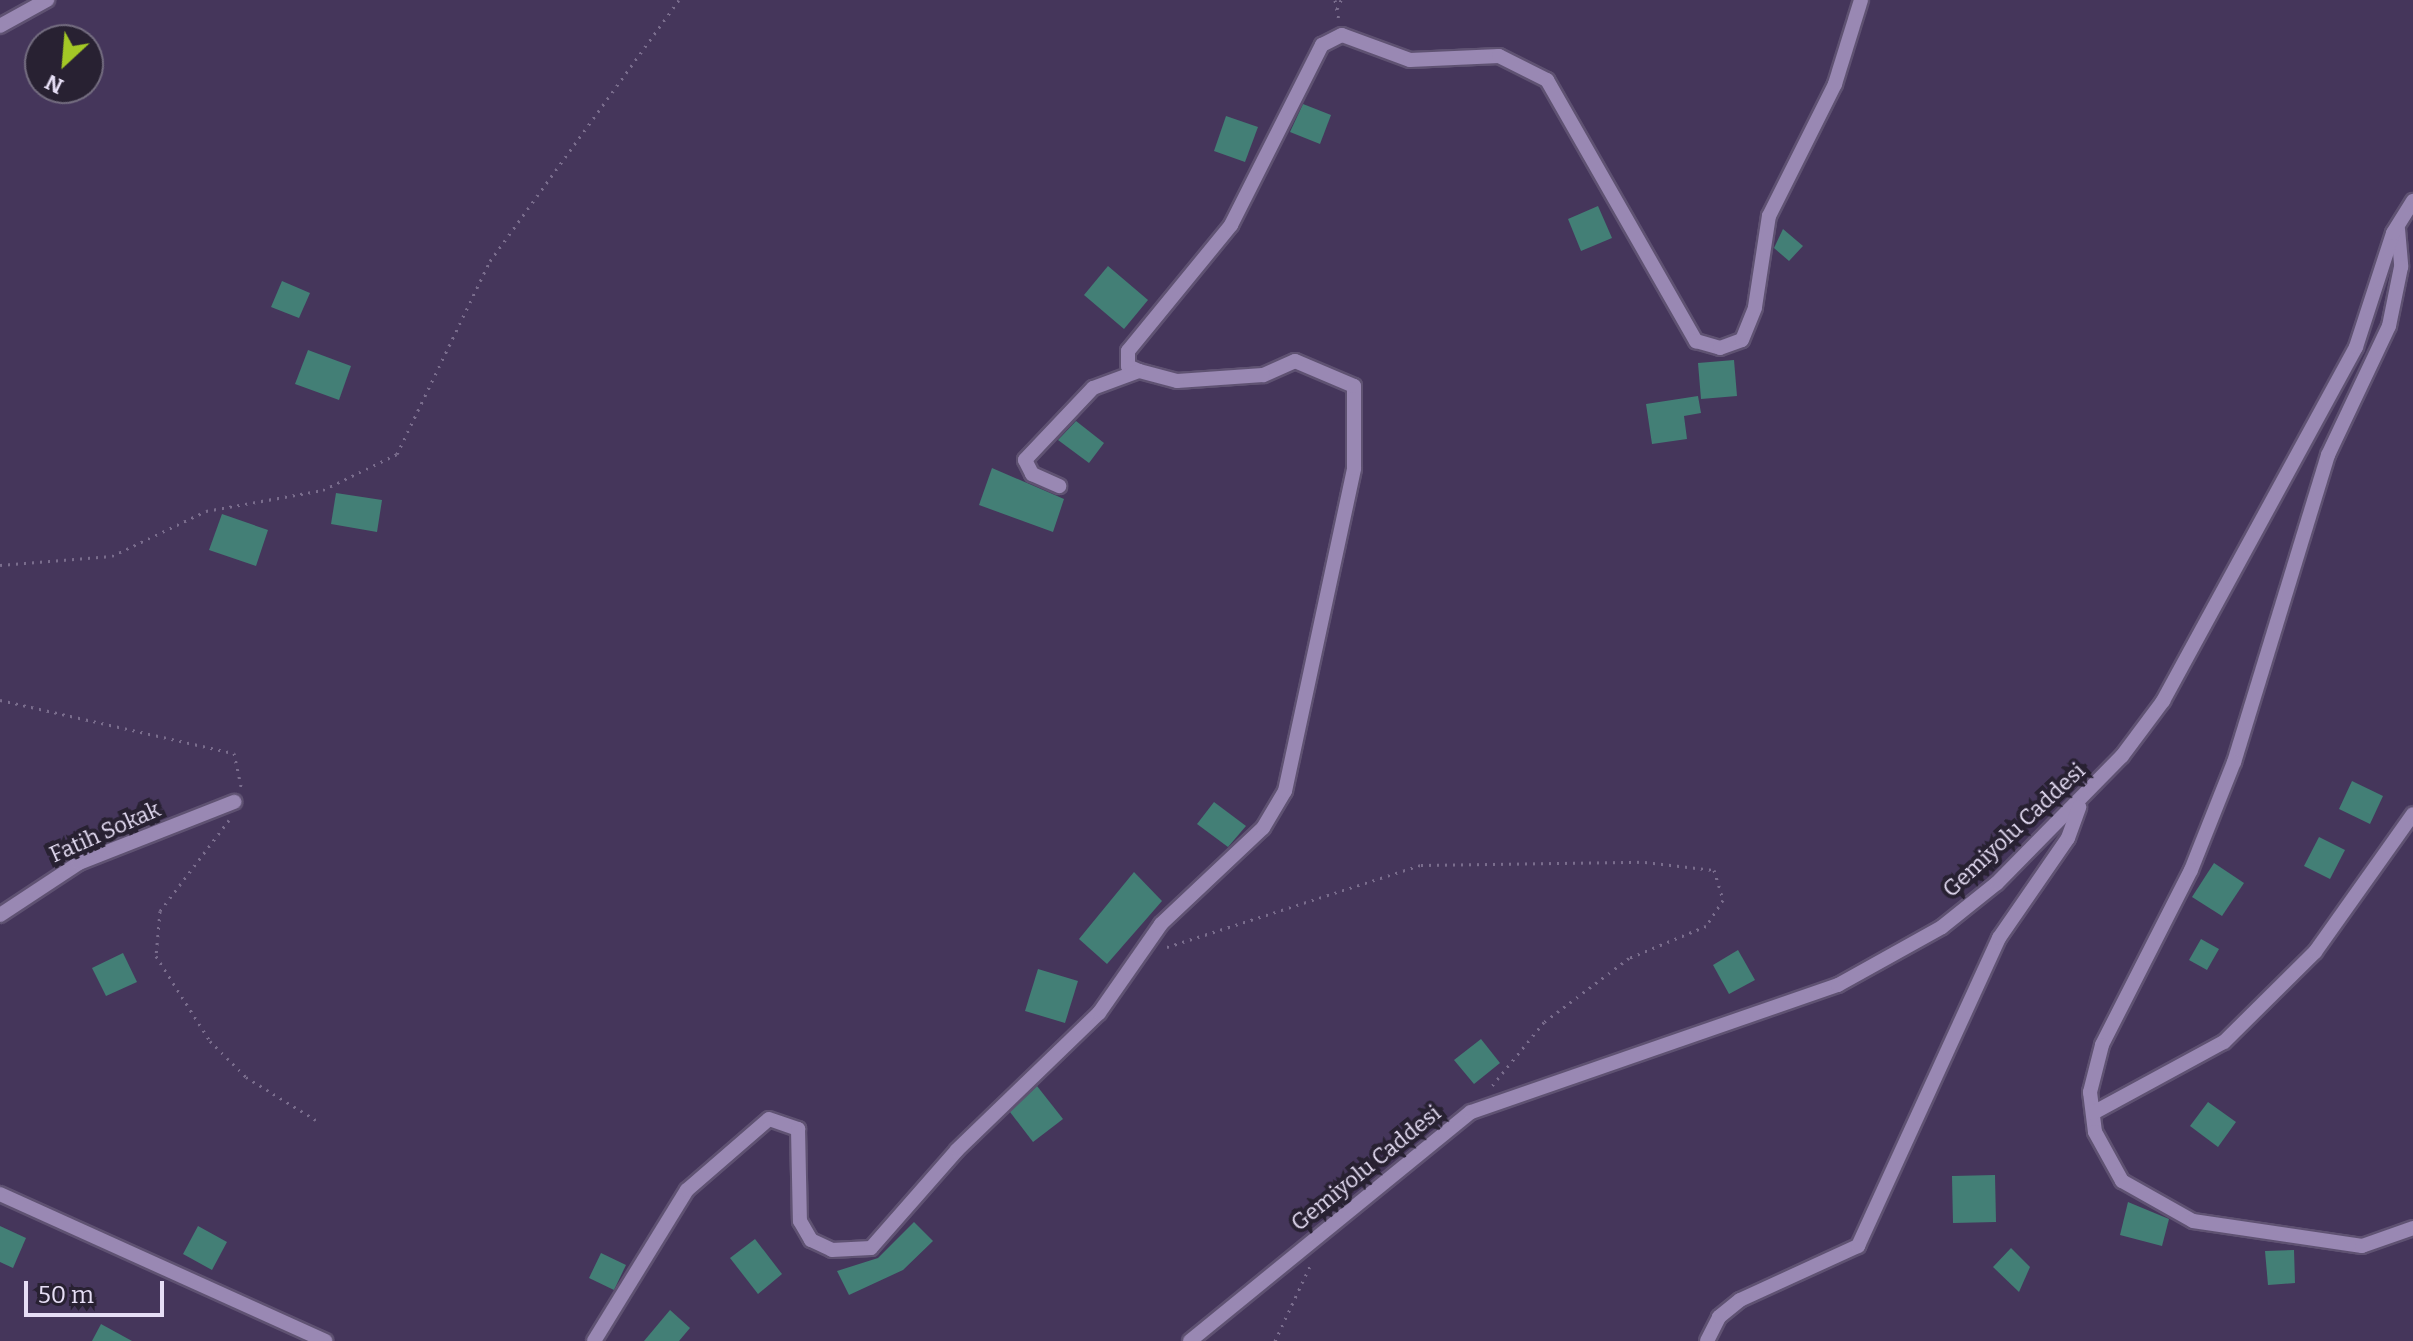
<!DOCTYPE html>
<html>
<head>
<meta charset="utf-8">
<style>
	body { margin:0 }
	#map { position:relative; width:2413px; height:1341px; overflow:hidden; background:#45365b; font-family:Bitter,serif }
	div>[style] { position:absolute }
	.building>* { inset:0; background:#437f76 }
	.path>* { height:3px; margin-top:-1.5px; transform-origin:0; background:repeating-linear-gradient(90deg,#7a6d8d 0 2px,transparent 0 8px) }
	.roads { filter:drop-shadow(2px 0 #5f5272) drop-shadow(-2px 0 #5f5272) drop-shadow(0 2px #5f5272) drop-shadow(0 -2px #5f5272) }
	.minor>* { height:14px; margin:-7px; padding:0 7px; transform-origin:7px; border-radius:7px; background:#9988b3 }
	span { translate:-50% -50%; white-space:nowrap; text-align:center; line-height:1.15; -webkit-text-stroke:8px #282132; paint-order:stroke }
	.street-label { font-size:22px; color:#e6def5 }
	.north { position:absolute; left:24px; top:24px; width:80px; height:80px; box-sizing:border-box; background:#282132; border:2px solid #746d80; border-radius:50%; rotate:206deg; font-size:22px; font-weight:700; line-height:32px; text-align:center; color:#e6def5 }
	.north::after { content:''; display:block; margin:auto; width:28px; height:36px; background:#a3c826; clip-path:polygon(50% 0,100% 100%,50% 72%,0 100%) }
	.scale { position:absolute; left:24px; top:1281px; width:140px; height:36px; box-sizing:border-box; border:4px solid #e6def5; border-top:0; padding-left:10px; font-size:24px; line-height:28px; white-space:nowrap; color:#e6def5; -webkit-text-stroke:6px #282132; paint-order:stroke }
</style>
</head>
<body>
<div id="map">
	<div class="building">
		<div style="clip-path:polygon(1303px 104px,1331px 115px,1320px 144px,1290px 132px)"></div>
		<div style="clip-path:polygon(1226px 116px,1258px 127px,1245px 162px,1214px 151px)"></div>
		<div style="clip-path:polygon(1598px 206px,1612px 238px,1581px 251px,1568px 219px)"></div>
		<div style="clip-path:polygon(1783px 229px,1803px 246px,1789px 261px,1774px 248px)"></div>
		<div style="clip-path:polygon(1108px 266px,1148px 300px,1124px 329px,1084px 295px)"></div>
		<div style="clip-path:polygon(282px 281px,310px 293px,299px 318px,271px 307px)"></div>
		<div style="clip-path:polygon(308px 350px,351px 366px,339px 400px,295px 384px)"></div>
		<div style="clip-path:polygon(1734px 360px,1737px 396px,1701px 399px,1698px 363px)"></div>
		<div style="clip-path:polygon(1698px 396px,1701px 413px,1684px 416px,1687px 439px,1652px 444px,1646px 404px)"></div>
		<div style="clip-path:polygon(1076px 421px,1104px 443px,1089px 463px,1058px 440px)"></div>
		<div style="clip-path:polygon(992px 468px,1064px 499px,1053px 532px,979px 505px)"></div>
		<div style="clip-path:polygon(336px 493px,382px 500px,377px 532px,331px 524px)"></div>
		<div style="clip-path:polygon(222px 514px,268px 530px,256px 566px,209px 550px)"></div>
		<div style="clip-path:polygon(2352px 781px,2383px 796px,2370px 824px,2339px 809px)"></div>
		<div style="clip-path:polygon(1214px 802px,1246px 826px,1228px 847px,1197px 824px)"></div>
		<div style="clip-path:polygon(2319px 837px,2345px 850px,2330px 879px,2304px 866px)"></div>
		<div style="clip-path:polygon(2214px 863px,2244px 883px,2222px 916px,2192px 897px)"></div>
		<div style="clip-path:polygon(1134px 872px,1162px 901px,1107px 964px,1079px 939px)"></div>
		<div style="clip-path:polygon(2201px 939px,2219px 949px,2207px 970px,2189px 960px)"></div>
		<div style="clip-path:polygon(1738px 950px,1755px 980px,1729px 994px,1713px 965px)"></div>
		<div style="clip-path:polygon(123px 953px,137px 982px,106px 996px,92px 968px)"></div>
		<div style="clip-path:polygon(1038px 969px,1078px 981px,1065px 1023px,1025px 1011px)"></div>
		<div style="clip-path:polygon(1481px 1039px,1500px 1063px,1474px 1084px,1454px 1060px)"></div>
		<div style="clip-path:polygon(1037px 1086px,1063px 1119px,1033px 1142px,1010px 1112px)"></div>
		<div style="clip-path:polygon(2208px 1102px,2236px 1122px,2218px 1147px,2190px 1126px)"></div>
		<div style="clip-path:polygon(1995px 1175px,1996px 1222px,1953px 1223px,1952px 1176px)"></div>
		<div style="clip-path:polygon(2128px 1202px,2169px 1219px,2162px 1246px,2120px 1235px)"></div>
		<div style="clip-path:polygon(914px 1222px,933px 1241px,903px 1270px,849px 1295px,837px 1271px,878px 1258px)"></div>
		<div style="clip-path:polygon(0 1226px,26px 1238px,13px 1268px,0 1262px)"></div>
		<div style="clip-path:polygon(198px 1226px,227px 1242px,212px 1270px,183px 1254px)"></div>
		<div style="clip-path:polygon(755px 1239px,782px 1274px,758px 1294px,730px 1258px)"></div>
		<div style="clip-path:polygon(2011px 1248px,2030px 1267px,2019px 1292px,1993px 1267px)"></div>
		<div style="clip-path:polygon(2294px 1250px,2295px 1283px,2268px 1285px,2265px 1251px)"></div>
		<div style="clip-path:polygon(601px 1253px,626px 1265px,614px 1290px,589px 1278px)"></div>
		<div style="clip-path:polygon(670px 1310px,690px 1328px,679px 1341px,644px 1341px)"></div>
		<div style="clip-path:polygon(101px 1324px,132px 1341px,92px 1341px)"></div>
	</div>
	<div class="path">
		<div style="left:1335px;top:0;width:20px;rotate:79deg"></div>
		<div style="left:1337px;top:9px;width:10px;rotate:-66deg"></div>
		<div style="left:0;top:565px;width:112px;rotate:-4.6deg"></div>
		<div style="left:112px;top:556px;width:104px;rotate:-25.6deg"></div>
		<div style="left:206px;top:511px;width:119px;rotate:-10.2deg"></div>
		<div style="left:323px;top:490px;width:82px;rotate:-25.9deg"></div>
		<div style="left:397px;top:454px;width:214px;rotate:-64.3deg"></div>
		<div style="left:490px;top:261px;width:322px;rotate:-54.1deg"></div>
		<div style="left:0;top:700px;width:240px;rotate:12.8deg"></div>
		<div style="left:234px;top:753px;width:35px;rotate:78deg"></div>
		<div style="left:229px;top:820px;width:114px;rotate:127.2deg"></div>
		<div style="left:160px;top:911px;width:45px;rotate:95.1deg"></div>
		<div style="left:156px;top:956px;width:101px;rotate:57.6deg"></div>
		<div style="left:210px;top:1041px;width:51px;rotate:45deg"></div>
		<div style="left:246px;top:1077px;width:82px;rotate:31.6deg"></div>
		<div style="left:1167px;top:947px;width:267px;rotate:-17.9deg"></div>
		<div style="left:1421px;top:865px;width:224px;rotate:-0.8deg"></div>
		<div style="left:1645px;top:862px;width:69px;rotate:6.6deg"></div>
		<div style="left:1714px;top:870px;width:31px;rotate:73deg"></div>
		<div style="left:1723px;top:900px;width:31px;rotate:123deg"></div>
		<div style="left:1706px;top:926px;width:83px;rotate:157.4deg"></div>
		<div style="left:1629px;top:958px;width:106px;rotate:143deg"></div>
		<div style="left:1544px;top:1022px;width:84px;rotate:129.2deg"></div>
		<div style="left:1275px;top:1341px;width:83px;rotate:-65deg"></div>
	</div>
	<div class="roads">
		<div class="minor">
			<div style="left:0;top:26px;width:54px;rotate:-29deg"></div>
			<div style="left:2398px;top:229px;width:38px;rotate:85deg"></div>
			<div style="left:2401px;top:267px;width:60px;rotate:101.5deg"></div>
			<div style="left:2389px;top:326px;width:143px;rotate:115.3deg"></div>
			<div style="left:2328px;top:455px;width:321px;rotate:107deg"></div>
			<div style="left:2234px;top:762px;width:116px;rotate:111.7deg"></div>
			<div style="left:2191px;top:870px;width:196px;rotate:117deg"></div>
			<div style="left:2102px;top:1045px;width:49px;rotate:104.3deg"></div>
			<div style="left:2090px;top:1092px;width:40px;rotate:82.9deg"></div>
			<div style="left:2095px;top:1132px;width:56px;rotate:61.1deg"></div>
			<div style="left:2122px;top:1181px;width:81px;rotate:29.4deg"></div>
			<div style="left:2193px;top:1221px;width:171px;rotate:8.4deg"></div>
			<div style="left:2362px;top:1246px;width:54px;rotate:-19.4deg"></div>
			<div style="left:1139px;top:371px;width:12px;rotate:-156deg"></div>
			<div style="left:1128px;top:366px;width:15px;rotate:-90deg"></div>
			<div style="left:1128px;top:351px;width:163px;rotate:-50.7deg"></div>
			<div style="left:1231px;top:225px;width:202px;rotate:-63.2deg"></div>
			<div style="left:1322px;top:45px;width:22px;rotate:-27deg"></div>
			<div style="left:1342px;top:35px;width:72px;rotate:20.2deg"></div>
			<div style="left:1410px;top:60px;width:89px;rotate:-2.6deg"></div>
			<div style="left:1499px;top:56px;width:54px;rotate:26.6deg"></div>
			<div style="left:1547px;top:80px;width:301px;rotate:60.3deg"></div>
			<div style="left:1696px;top:341px;width:25px;rotate:16deg"></div>
			<div style="left:1720px;top:348px;width:23px;rotate:-20deg"></div>
			<div style="left:1742px;top:340px;width:35px;rotate:-68deg"></div>
			<div style="left:1755px;top:307px;width:92px;rotate:-81.3deg"></div>
			<div style="left:1769px;top:216px;width:148px;rotate:-63.4deg"></div>
			<div style="left:1835px;top:84px;width:88px;rotate:-72.8deg"></div>
			<div style="left:0;top:915px;width:95px;rotate:-33.4deg"></div>
			<div style="left:79px;top:863px;width:167px;rotate:-21.5deg"></div>
			<div style="left:2093px;top:1113px;width:149px;rotate:-28.5deg"></div>
			<div style="left:2224px;top:1042px;width:128px;rotate:-44.7deg"></div>
			<div style="left:2315px;top:952px;width:169px;rotate:-54.6deg"></div>
			<div style="left:0;top:1194px;width:357px;rotate:24.3deg"></div>
			<div style="left:594px;top:1341px;width:177px;rotate:-58.4deg"></div>
			<div style="left:687px;top:1190px;width:108px;rotate:-40.9deg"></div>
			<div style="left:769px;top:1119px;width:31px;rotate:19deg"></div>
			<div style="left:798px;top:1129px;width:92px;rotate:88.8deg"></div>
			<div style="left:800px;top:1221px;width:22px;rotate:60deg"></div>
			<div style="left:811px;top:1240px;width:23px;rotate:25deg"></div>
			<div style="left:832px;top:1250px;width:39px;rotate:-3deg"></div>
			<div style="left:871px;top:1248px;width:130px;rotate:-48.7deg"></div>
			<div style="left:957px;top:1150px;width:197px;rotate:-44deg"></div>
			<div style="left:1099px;top:1013px;width:108px;rotate:-55.1deg"></div>
			<div style="left:1161px;top:924px;width:140px;rotate:-43.3deg"></div>
			<div style="left:1263px;top:828px;width:43px;rotate:-59.3deg"></div>
			<div style="left:1285px;top:791px;width:330px;rotate:-77.9deg"></div>
			<div style="left:1354px;top:468px;width:82px;rotate:-90deg"></div>
			<div style="left:1354px;top:386px;width:64px;rotate:-157deg"></div>
			<div style="left:1295px;top:361px;width:35px;rotate:156deg"></div>
			<div style="left:1263px;top:375px;width:86px;rotate:176deg"></div>
			<div style="left:1177px;top:381px;width:39px;rotate:-165deg"></div>
			<div style="left:1139px;top:371px;width:49px;rotate:159.7deg"></div>
			<div style="left:1093px;top:388px;width:99px;rotate:133.4deg"></div>
			<div style="left:1025px;top:460px;width:16px;rotate:63deg"></div>
			<div style="left:1032px;top:474px;width:30px;rotate:24deg"></div>
			<div style="left:1190px;top:1341px;width:362px;rotate:-39.2deg"></div>
			<div style="left:1471px;top:1112px;width:388px;rotate:-19.1deg"></div>
			<div style="left:1838px;top:985px;width:119px;rotate:-29.1deg"></div>
			<div style="left:1942px;top:927px;width:70px;rotate:-38.7deg"></div>
			<div style="left:1997px;top:883px;width:178px;rotate:-45.5deg"></div>
			<div style="left:2122px;top:756px;width:69px;rotate:-53.3deg"></div>
			<div style="left:2163px;top:701px;width:403px;rotate:-61.4deg"></div>
			<div style="left:2356px;top:347px;width:120px;rotate:-72deg"></div>
			<div style="left:2393px;top:233px;width:38px;rotate:-58deg"></div>
			<div style="left:1707px;top:1341px;width:27px;rotate:-63deg"></div>
			<div style="left:1719px;top:1317px;width:27px;rotate:-39deg"></div>
			<div style="left:1740px;top:1300px;width:130px;rotate:-24.6deg"></div>
			<div style="left:1858px;top:1246px;width:339px;rotate:-65.4deg"></div>
			<div style="left:1999px;top:938px;width:121px;rotate:-55.4deg"></div>
			<div style="left:2068px;top:838px;width:33px;rotate:-70deg"></div>
		</div>
	</div>
	<div class="street-label">
		<span style="left:2014px;top:830px;rotate:-43deg">Gemiyolu Caddesi</span>
		<span style="left:105px;top:832px;rotate:-24deg">Fatih Sokak</span>
		<span style="left:1366px;top:1168px;rotate:-39deg">Gemiyolu Caddesi</span>
	</div>
	<div class="north">N</div>
	<div class="scale">50 m</div>
</div>
</body>
</html>
